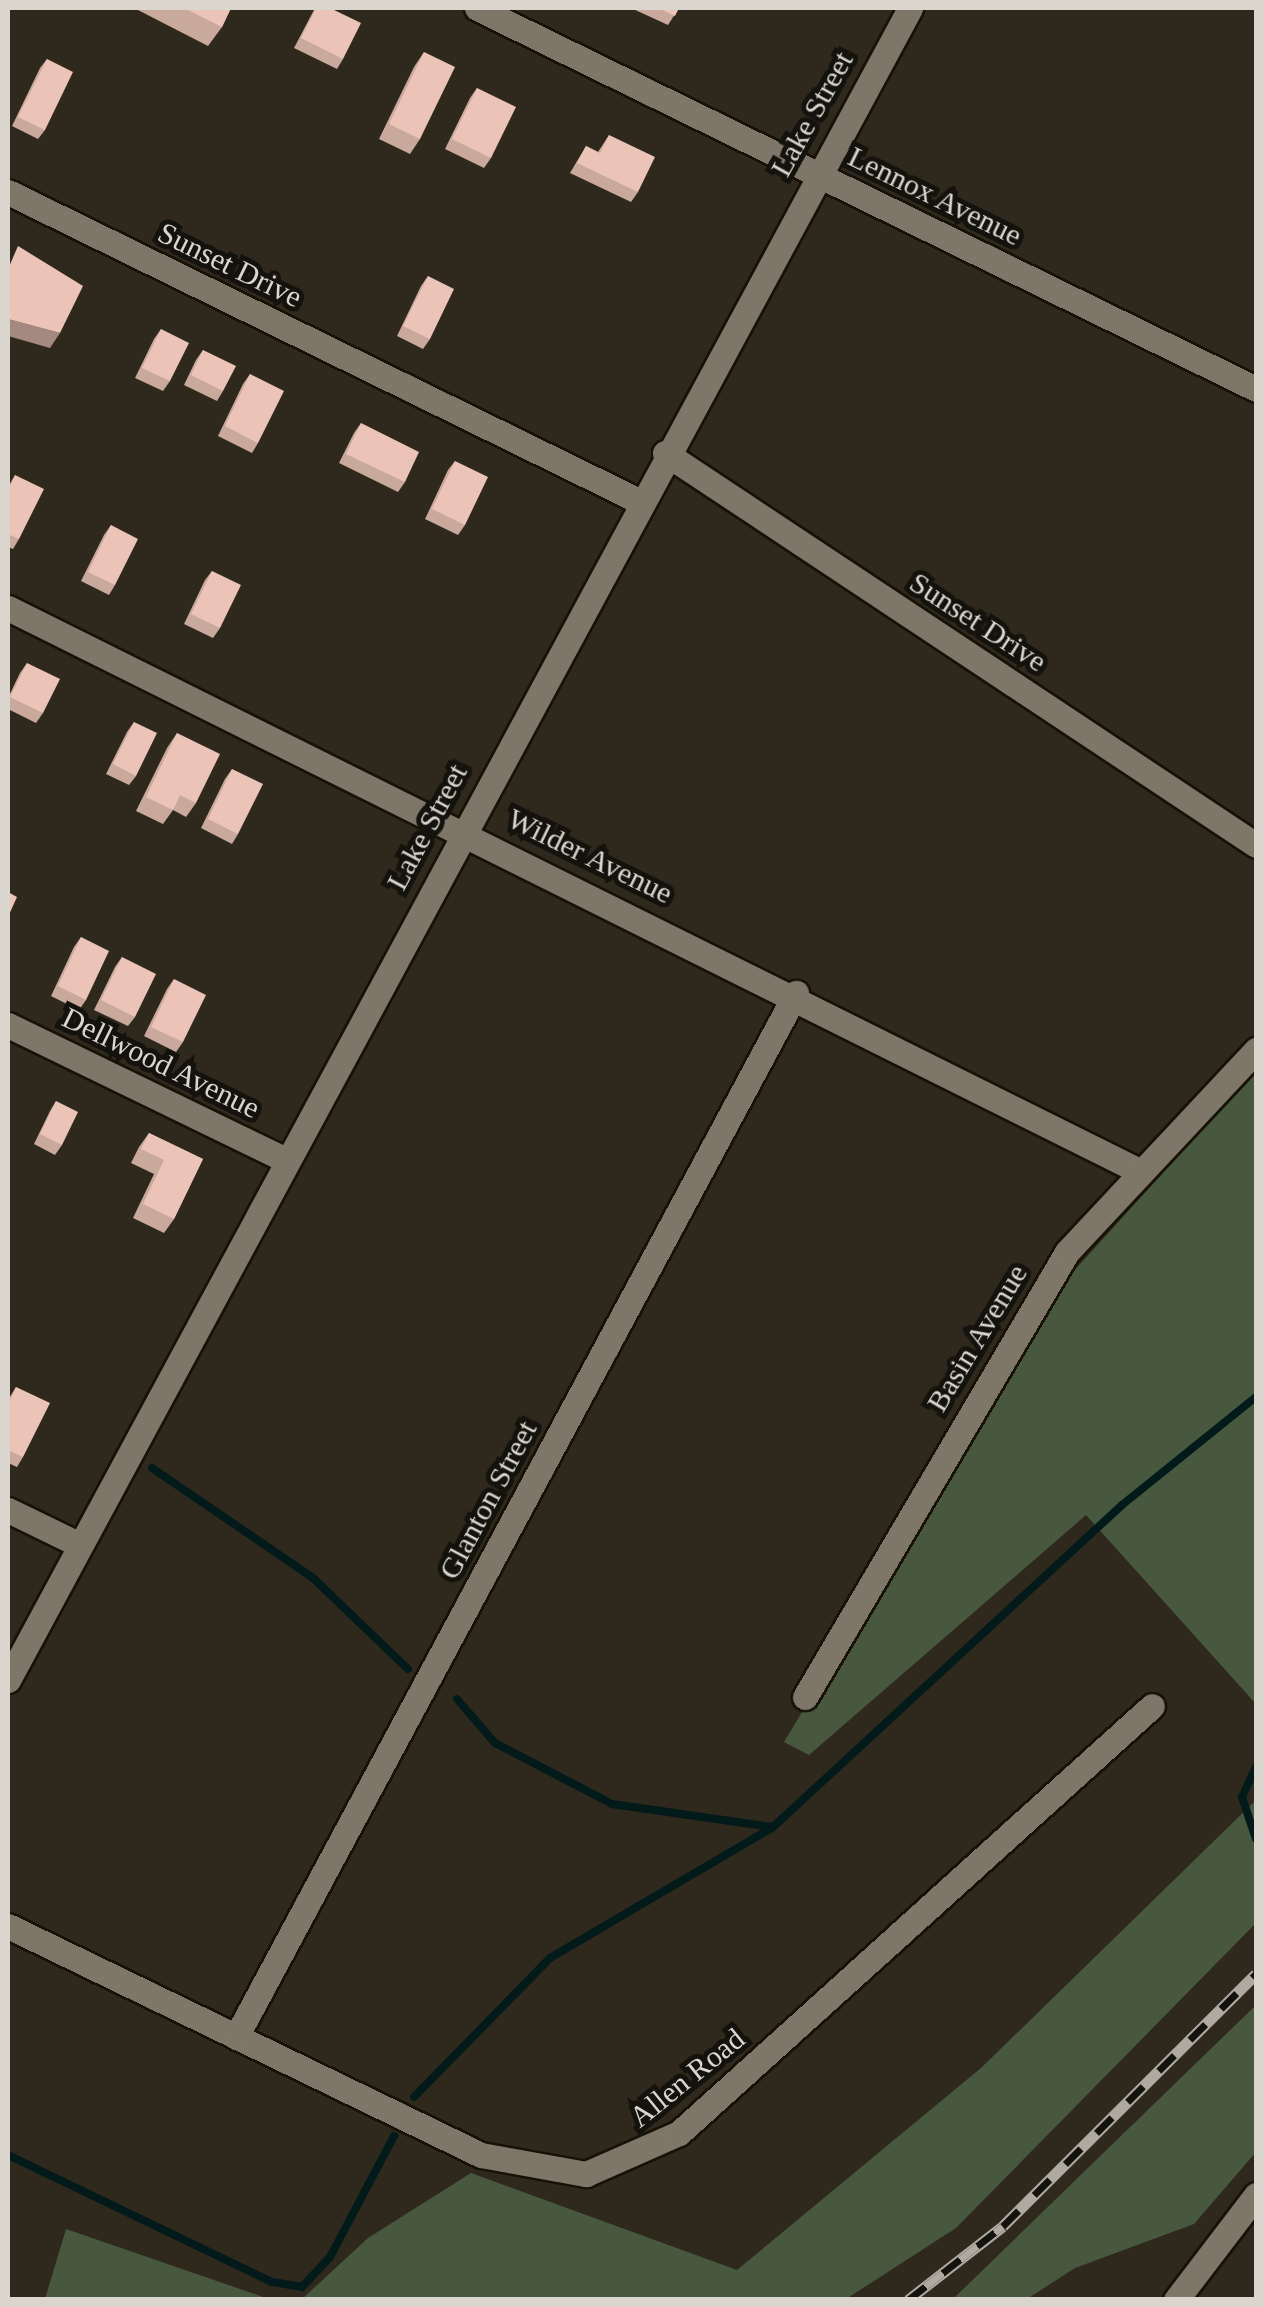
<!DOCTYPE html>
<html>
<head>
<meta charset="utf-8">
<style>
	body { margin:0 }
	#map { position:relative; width:1264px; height:2307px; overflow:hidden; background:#2e291c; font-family:Georgia,serif }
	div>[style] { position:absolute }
	.green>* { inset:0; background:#47583f }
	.stream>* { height:8px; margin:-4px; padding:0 4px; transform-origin:4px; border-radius:4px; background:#031a1b }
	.roads { filter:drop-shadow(2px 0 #171106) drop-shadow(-2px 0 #171106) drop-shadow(0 2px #171106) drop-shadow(0 -2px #171106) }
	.minor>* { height:25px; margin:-12.5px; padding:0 12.5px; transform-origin:12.5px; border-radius:12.5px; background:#7e7769 }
	.rail>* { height:11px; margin-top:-5.5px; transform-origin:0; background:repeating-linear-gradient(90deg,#14120c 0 22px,#aeaaa1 0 44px); box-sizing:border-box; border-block:2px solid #aeaaa1 }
	.wall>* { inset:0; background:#caa99d }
	.shaded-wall>* { inset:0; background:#a48980 }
	.building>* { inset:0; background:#ebc4b7 }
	span { translate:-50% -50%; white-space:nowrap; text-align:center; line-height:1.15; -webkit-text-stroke:10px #14120c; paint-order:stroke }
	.street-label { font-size:30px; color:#dad6ce }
	.frame { position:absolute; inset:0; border:10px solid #dad6ce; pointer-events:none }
</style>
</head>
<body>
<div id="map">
	<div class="green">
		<div style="clip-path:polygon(1256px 1070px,1256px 1704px,1086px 1515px,809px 1755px,784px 1742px,1053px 1294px)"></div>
		<div style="clip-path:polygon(1256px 1800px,1256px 1923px,956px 2228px,846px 2299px,302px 2299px,368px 2238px,471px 2173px,737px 2270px,981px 2068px)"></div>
		<div style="clip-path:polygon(1256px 2005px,1256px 2152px,1194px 2224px,1075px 2268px,1027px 2299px,953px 2299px)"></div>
		<div style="clip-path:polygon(66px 2229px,269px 2299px,45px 2299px)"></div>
	</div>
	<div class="stream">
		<div style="left:152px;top:1468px;width:194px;rotate:34.3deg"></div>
		<div style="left:312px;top:1577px;width:133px;rotate:43.8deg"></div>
		<div style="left:457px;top:1699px;width:58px;rotate:49.2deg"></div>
		<div style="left:495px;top:1743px;width:132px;rotate:27.5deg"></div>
		<div style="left:612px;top:1804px;width:161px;rotate:8.2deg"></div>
		<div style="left:1256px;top:1767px;width:33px;rotate:115deg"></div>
		<div style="left:1242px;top:1797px;width:44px;rotate:71.6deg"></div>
		<div style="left:414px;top:2097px;width:194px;rotate:-45.6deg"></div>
		<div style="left:550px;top:1958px;width:257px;rotate:-30.4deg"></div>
		<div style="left:772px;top:1828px;width:476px;rotate:-42.7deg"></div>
		<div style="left:1122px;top:1505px;width:172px;rotate:-38.9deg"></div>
		<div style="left:8px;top:2155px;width:293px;rotate:25.7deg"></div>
		<div style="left:272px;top:2282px;width:30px;rotate:9deg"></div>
		<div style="left:302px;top:2287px;width:41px;rotate:-47deg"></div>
		<div style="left:330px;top:2257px;width:137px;rotate:-62.1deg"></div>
	</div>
	<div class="roads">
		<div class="minor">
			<div style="left:477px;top:8px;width:867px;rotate:26.06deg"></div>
			<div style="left:8px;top:192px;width:703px;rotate:26.09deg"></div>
			<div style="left:665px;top:453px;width:709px;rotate:33.56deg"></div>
			<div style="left:8px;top:608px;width:1263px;rotate:26.46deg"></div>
			<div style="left:8px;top:1025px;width:309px;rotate:25.9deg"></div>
			<div style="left:8px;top:1510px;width:80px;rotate:25.9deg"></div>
			<div style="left:8px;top:1680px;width:1900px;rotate:-61.65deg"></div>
			<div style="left:805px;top:1697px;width:516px;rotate:-59.51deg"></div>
			<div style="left:1067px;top:1252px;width:277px;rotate:-46.9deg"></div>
			<div style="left:8px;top:1926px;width:526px;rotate:25.83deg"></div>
			<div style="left:481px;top:2155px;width:107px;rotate:10.3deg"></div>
			<div style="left:586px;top:2174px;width:102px;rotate:-23.8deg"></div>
			<div style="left:679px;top:2133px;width:637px;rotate:-42.07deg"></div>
			<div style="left:236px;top:2037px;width:1185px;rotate:-61.79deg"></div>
			<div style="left:1176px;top:2300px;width:132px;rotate:-52.7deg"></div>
		</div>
	</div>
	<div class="rail">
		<div style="left:908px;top:2300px;width:120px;rotate:-37.9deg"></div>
		<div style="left:1003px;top:2226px;width:357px;rotate:-44.9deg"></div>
	</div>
	<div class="wall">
		<div style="clip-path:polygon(136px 8px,231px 8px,222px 27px,208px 46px,136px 9px)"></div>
		<div style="clip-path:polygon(315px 8px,330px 8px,343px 59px,337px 69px,294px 48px)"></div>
		<div style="clip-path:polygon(631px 8px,679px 8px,668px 25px)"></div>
		<div style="clip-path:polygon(424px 52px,420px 139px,410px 154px,379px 139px,414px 67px)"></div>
		<div style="clip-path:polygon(47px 59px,45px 130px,38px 139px,12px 126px,40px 68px)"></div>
		<div style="clip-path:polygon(477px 88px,491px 158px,484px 168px,445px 149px,470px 98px)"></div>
		<div style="clip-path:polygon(609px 135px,638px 192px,631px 202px,570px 173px,586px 146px,598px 152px)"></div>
		<div style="clip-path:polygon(428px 276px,430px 339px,423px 349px,397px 336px,421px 286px)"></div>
		<div style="clip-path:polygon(161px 329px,170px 381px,163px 391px,135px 378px,154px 339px)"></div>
		<div style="clip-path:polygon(203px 350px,223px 391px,217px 401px,184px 385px,196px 360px)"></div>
		<div style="clip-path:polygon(250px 374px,258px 443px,252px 453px,218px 436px,243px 384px)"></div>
		<div style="clip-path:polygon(361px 423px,405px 482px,398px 492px,339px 463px,354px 433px)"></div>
		<div style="clip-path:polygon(455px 461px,465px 525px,458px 535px,425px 519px,448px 470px)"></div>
		<div style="clip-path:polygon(15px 475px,19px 539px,13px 549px,8px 547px,8px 487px)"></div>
		<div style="clip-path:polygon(111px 525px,115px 585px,109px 595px,81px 581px,104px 535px)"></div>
		<div style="clip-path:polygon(212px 571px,220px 628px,213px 638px,184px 624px,205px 580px)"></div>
		<div style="clip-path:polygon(27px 663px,43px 713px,36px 723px,8px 709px,8px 698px,20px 673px)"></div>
		<div style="clip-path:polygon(134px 722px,136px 776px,129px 785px,106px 774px,127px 732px)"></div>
		<div style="clip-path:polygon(177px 733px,196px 803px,186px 817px,173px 810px,163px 824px,136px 811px,167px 748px)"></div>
		<div style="clip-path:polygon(232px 769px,238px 834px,232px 844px,201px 828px,225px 779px)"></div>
		<div style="clip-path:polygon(81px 937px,86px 1000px,79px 1010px,51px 996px,74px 947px)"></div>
		<div style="clip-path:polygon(122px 957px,135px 1017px,128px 1026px,94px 1010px,115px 967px)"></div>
		<div style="clip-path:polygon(174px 979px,183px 1042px,176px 1052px,144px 1036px,167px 989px)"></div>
		<div style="clip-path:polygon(56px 1101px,62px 1145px,55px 1155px,34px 1144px,50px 1111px)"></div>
		<div style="clip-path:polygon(149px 1133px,203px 1159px,174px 1219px,164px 1233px,133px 1218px,154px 1174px,131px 1163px,139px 1147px)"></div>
		<div style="clip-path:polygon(16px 1387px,23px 1457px,17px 1467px,8px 1463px,8px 1400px)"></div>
	</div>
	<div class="shaded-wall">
		<div style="clip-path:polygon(8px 319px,60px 333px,50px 348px,8px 336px)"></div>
	</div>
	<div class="building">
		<div style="clip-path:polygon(184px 8px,231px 8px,222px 27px)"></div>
		<div style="clip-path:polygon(316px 8px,330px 8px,361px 23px,343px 59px,301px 38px)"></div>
		<div style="clip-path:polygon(658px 8px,679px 8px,675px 16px)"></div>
		<div style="clip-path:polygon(424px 52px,455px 67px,420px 139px,389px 124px)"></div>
		<div style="clip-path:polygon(47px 59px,73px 72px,45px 130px,18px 117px)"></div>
		<div style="clip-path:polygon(477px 88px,516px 107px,491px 158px,452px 139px)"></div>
		<div style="clip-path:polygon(609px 135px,655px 157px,638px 192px,577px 163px,586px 146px,600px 153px)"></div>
		<div style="clip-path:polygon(18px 246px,83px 286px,60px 333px,8px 319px,8px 269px)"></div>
		<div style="clip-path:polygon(428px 276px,454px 289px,430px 339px,403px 326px)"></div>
		<div style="clip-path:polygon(161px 329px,189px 343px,170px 381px,142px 368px)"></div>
		<div style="clip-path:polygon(203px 350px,236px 366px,223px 391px,191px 375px)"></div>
		<div style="clip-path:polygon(250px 374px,284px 391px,258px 443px,225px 426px)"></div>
		<div style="clip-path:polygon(361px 423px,419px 452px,405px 482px,346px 454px)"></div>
		<div style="clip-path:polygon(455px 461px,488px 477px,465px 525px,432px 509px)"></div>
		<div style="clip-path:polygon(15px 475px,44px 489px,19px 539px,8px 534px,8px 491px)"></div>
		<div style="clip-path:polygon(111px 525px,138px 539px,115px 585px,88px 572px)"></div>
		<div style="clip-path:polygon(212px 571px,241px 585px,220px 628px,191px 614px)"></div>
		<div style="clip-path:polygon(27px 663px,60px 679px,43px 713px,10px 697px)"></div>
		<div style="clip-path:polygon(134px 722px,157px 733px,136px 776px,113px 764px)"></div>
		<div style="clip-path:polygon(177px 733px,220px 754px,196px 803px,180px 795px,173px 810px,146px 797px)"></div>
		<div style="clip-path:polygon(232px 769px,263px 784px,238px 834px,208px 819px)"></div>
		<div style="clip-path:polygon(8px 892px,17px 897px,8px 917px)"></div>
		<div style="clip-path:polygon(81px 937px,109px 951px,86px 1000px,58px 986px)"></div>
		<div style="clip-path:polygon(122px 957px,156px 974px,135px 1017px,101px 1000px)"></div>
		<div style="clip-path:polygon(174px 979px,206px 995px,183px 1042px,151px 1027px)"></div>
		<div style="clip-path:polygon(56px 1101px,78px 1112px,62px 1145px,40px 1134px)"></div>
		<div style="clip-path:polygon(149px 1133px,203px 1159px,174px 1219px,143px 1204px,164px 1160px,141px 1149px)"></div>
		<div style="clip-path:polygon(16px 1387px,50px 1403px,23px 1457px,8px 1450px,8px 1404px)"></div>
	</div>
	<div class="street-label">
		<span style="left:812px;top:114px;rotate:-61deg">Lake Street</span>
		<span style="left:935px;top:196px;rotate:26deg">Lennox Avenue</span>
		<span style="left:230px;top:265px;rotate:26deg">Sunset Drive</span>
		<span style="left:978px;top:622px;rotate:33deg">Sunset Drive</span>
		<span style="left:427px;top:827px;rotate:-62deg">Lake Street</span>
		<span style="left:590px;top:856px;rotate:26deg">Wilder Avenue</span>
		<span style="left:161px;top:1063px;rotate:26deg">Dellwood Avenue</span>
		<span style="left:977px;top:1338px;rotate:-59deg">Basin Avenue</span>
		<span style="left:488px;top:1500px;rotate:-62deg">Glanton Street</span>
		<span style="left:687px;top:2078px;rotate:-39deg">Allen Road</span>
	</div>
	<div class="frame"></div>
</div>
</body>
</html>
